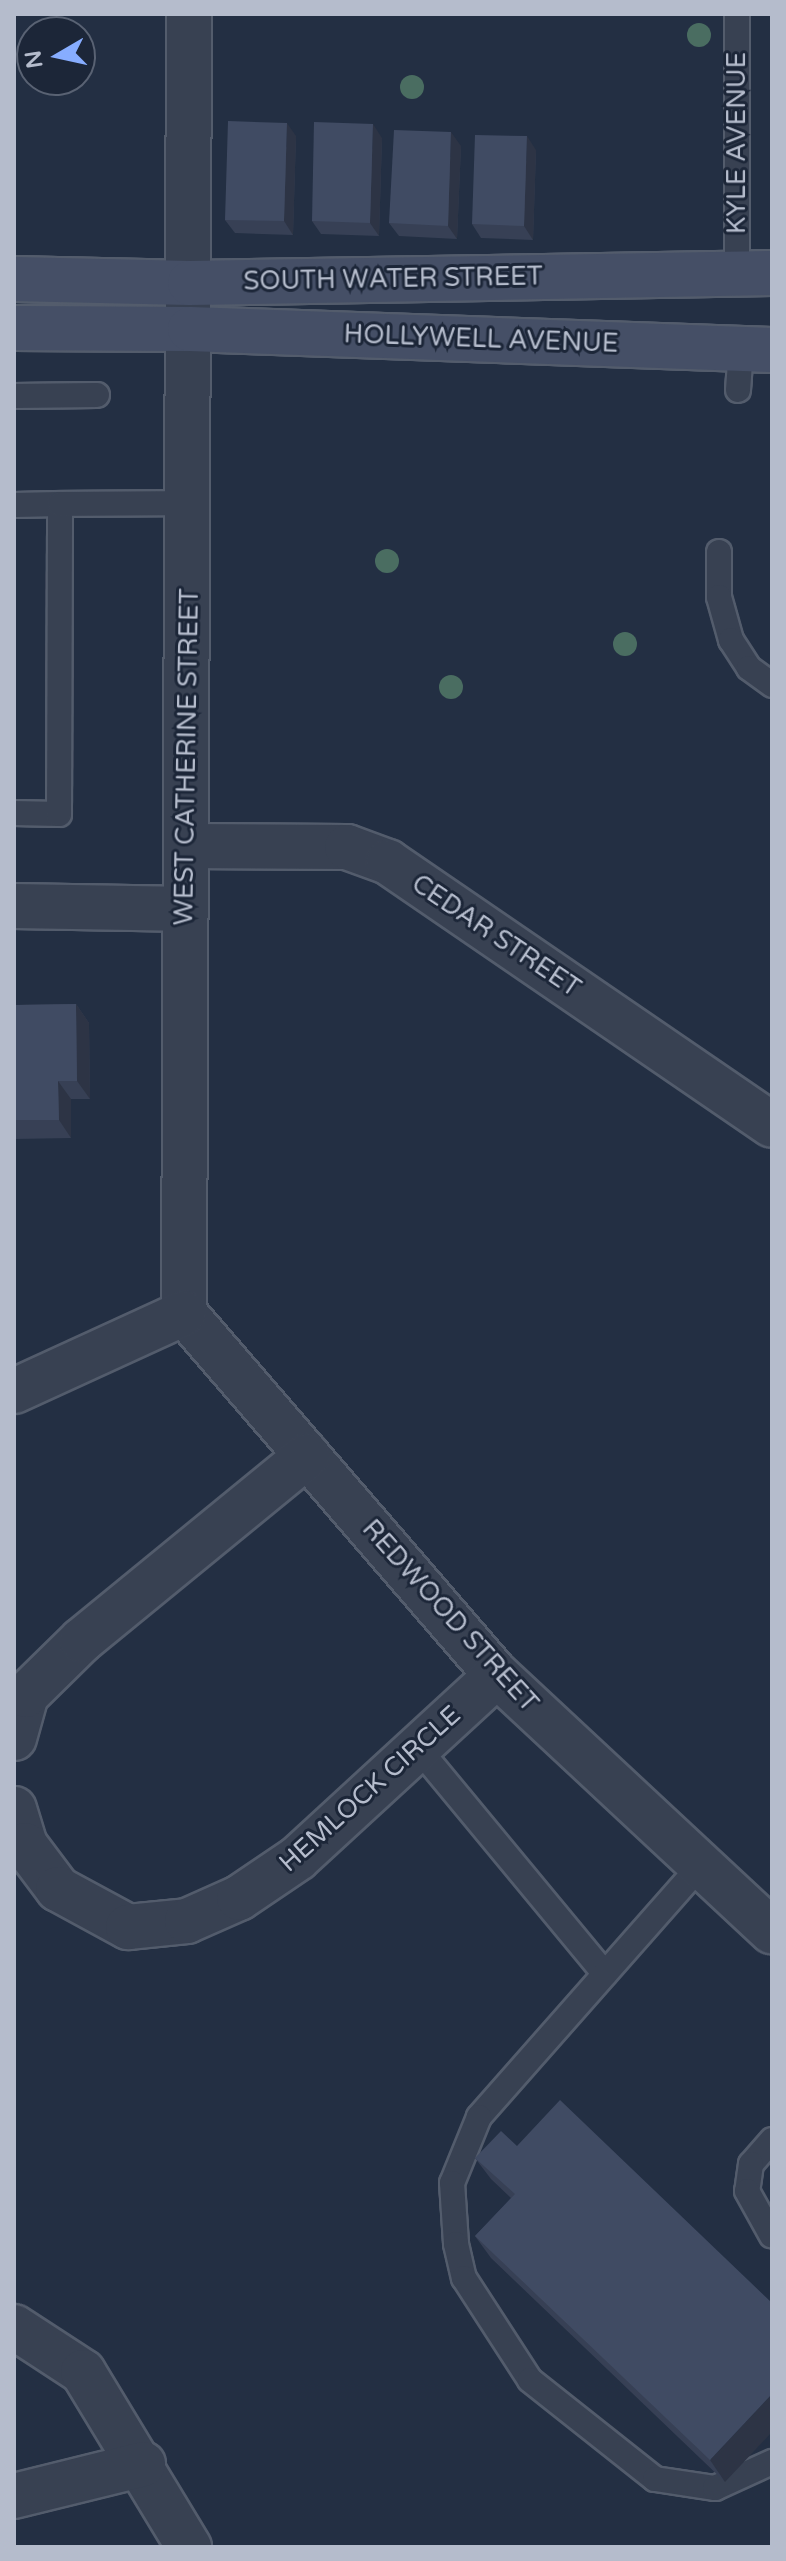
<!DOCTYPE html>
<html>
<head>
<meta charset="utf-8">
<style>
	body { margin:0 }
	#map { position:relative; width:786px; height:2561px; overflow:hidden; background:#232f43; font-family:"Varela Round",sans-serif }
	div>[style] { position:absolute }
	.roads { filter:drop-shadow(2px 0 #535c6c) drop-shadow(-2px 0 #535c6c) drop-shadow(0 2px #535c6c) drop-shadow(0 -2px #535c6c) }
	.lane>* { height:24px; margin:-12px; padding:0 12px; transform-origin:12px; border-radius:12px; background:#384152 }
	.street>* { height:44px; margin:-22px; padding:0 22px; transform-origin:22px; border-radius:22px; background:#384152 }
	.secondary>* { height:44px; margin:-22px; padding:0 22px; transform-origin:22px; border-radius:22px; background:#454f66 }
	.trees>* { width:24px; height:24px; margin:-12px; border-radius:50%; background:#4a6d61 }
	.wall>* { inset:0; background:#374055 }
	.shaded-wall>* { inset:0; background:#2d3445 }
	.building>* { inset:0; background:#404b63 }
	span { translate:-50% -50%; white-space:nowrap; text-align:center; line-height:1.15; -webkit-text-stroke:6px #1c2638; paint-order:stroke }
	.street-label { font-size:26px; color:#b5bccc }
	.frame { position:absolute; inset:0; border:16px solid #b5bccc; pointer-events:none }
	.north { position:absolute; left:16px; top:16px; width:80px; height:80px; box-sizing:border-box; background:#1c2638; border:2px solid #596273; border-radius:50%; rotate:261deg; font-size:22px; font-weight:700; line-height:32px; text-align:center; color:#b5bccc }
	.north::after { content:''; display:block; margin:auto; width:28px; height:36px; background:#87adff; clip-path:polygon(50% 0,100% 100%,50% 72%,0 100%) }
</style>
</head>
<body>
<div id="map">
	<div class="roads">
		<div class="lane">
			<div style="left:737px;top:14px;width:258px;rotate:90deg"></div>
			<div style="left:738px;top:390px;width:41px;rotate:-85.8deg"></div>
			<div style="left:14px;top:396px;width:83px;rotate:-0.7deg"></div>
			<div style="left:14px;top:505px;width:46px;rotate:-1.2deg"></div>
			<div style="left:719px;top:552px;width:45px;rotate:90deg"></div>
			<div style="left:719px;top:597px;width:45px;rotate:74.4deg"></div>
			<div style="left:731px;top:640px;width:33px;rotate:57deg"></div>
			<div style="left:749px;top:668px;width:29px;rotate:36deg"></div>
			<div style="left:14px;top:813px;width:45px;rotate:1.3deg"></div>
			<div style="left:59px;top:814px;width:310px;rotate:-89.8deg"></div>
			<div style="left:60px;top:504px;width:129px;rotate:-0.4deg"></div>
			<div style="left:418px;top:1748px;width:293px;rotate:50.4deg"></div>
			<div style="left:701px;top:1865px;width:336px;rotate:131.4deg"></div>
			<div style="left:479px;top:2117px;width:71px;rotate:112.2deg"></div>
			<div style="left:452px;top:2183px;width:61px;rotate:86.2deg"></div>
			<div style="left:456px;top:2244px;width:35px;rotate:77deg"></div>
			<div style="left:464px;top:2278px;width:121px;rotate:57.1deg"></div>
			<div style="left:530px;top:2380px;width:159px;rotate:38.4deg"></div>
			<div style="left:655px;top:2479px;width:61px;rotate:8.5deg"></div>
			<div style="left:715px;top:2488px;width:63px;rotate:-24.5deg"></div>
			<div style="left:772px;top:2140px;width:32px;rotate:131deg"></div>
			<div style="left:751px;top:2164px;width:27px;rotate:98deg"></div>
			<div style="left:747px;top:2191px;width:51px;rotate:60.9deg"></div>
		</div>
		<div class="street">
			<div style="left:187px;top:846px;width:160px;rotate:0.4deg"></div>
			<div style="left:347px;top:847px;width:44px;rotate:20.1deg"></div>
			<div style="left:388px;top:862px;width:465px;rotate:34.4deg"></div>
			<div style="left:14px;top:906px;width:171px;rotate:1deg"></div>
			<div style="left:184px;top:1313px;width:1299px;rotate:-89.78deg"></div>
			<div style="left:184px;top:1313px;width:479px;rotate:49.2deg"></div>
			<div style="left:497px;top:1675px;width:376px;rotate:43deg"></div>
			<div style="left:14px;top:1391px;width:187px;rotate:-24.6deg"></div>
			<div style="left:14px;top:1738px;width:45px;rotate:-74.4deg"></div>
			<div style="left:26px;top:1695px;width:78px;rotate:-44.5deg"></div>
			<div style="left:82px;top:1640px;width:291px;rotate:-39.3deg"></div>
			<div style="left:14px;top:1809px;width:38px;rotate:73deg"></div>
			<div style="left:25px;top:1845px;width:55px;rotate:53.1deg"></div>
			<div style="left:58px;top:1889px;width:80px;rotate:28.5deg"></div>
			<div style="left:128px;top:1927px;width:59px;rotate:-5.8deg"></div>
			<div style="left:187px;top:1921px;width:57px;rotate:-23.9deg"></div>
			<div style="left:239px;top:1898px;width:71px;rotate:-34.1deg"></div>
			<div style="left:298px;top:1858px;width:270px;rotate:-42.6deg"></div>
			<div style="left:14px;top:2327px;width:82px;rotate:33.1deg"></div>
			<div style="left:83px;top:2372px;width:205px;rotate:58.8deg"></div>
			<div style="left:14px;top:2496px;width:133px;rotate:-13.9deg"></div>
		</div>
		<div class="secondary">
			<div style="left:14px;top:279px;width:176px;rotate:1.3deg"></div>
			<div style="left:190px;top:283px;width:582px;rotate:-0.98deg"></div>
			<div style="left:14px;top:328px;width:176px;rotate:0.3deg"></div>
			<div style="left:190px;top:329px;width:582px;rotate:2.07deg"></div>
		</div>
	</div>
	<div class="trees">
		<div style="left:699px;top:35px"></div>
		<div style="left:412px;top:87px"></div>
		<div style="left:387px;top:561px"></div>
		<div style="left:625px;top:644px"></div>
		<div style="left:451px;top:687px"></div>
	</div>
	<div class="wall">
		<div style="clip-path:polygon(296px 136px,293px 235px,235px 233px,225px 220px)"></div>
		<div style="clip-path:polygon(382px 138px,379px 236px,321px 234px,312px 221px)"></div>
		<div style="clip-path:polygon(461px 146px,457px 239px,399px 236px,389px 223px)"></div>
		<div style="clip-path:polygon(536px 150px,533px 240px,481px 238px,472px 224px)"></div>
		<div style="clip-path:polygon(76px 1004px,89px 1023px,90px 1099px,71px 1099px,71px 1138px,14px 1139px,14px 1005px)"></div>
		<div style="clip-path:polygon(517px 2146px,725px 2482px,491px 2258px,475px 2236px,511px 2198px,491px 2179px,475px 2158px)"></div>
	</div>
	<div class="shaded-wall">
		<div style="clip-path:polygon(287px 123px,296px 136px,293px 235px,284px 221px)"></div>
		<div style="clip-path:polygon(373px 124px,382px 138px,379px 236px,370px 223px)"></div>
		<div style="clip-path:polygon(451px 132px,461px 146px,457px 239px,448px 226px)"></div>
		<div style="clip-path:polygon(527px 136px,536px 150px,533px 240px,524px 226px)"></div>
		<div style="clip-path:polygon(76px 1004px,89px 1023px,90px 1099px,77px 1081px)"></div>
		<div style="clip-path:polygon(58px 1081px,71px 1099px,71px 1138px,59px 1120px)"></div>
		<div style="clip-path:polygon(772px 2394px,772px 2432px,725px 2482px,710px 2460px)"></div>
	</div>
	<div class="building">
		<div style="clip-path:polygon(228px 121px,287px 123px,284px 221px,225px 220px)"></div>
		<div style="clip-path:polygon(314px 122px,373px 124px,370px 223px,312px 221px)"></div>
		<div style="clip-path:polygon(394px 130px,451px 132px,448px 226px,389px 223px)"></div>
		<div style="clip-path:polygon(475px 135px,527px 136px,524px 226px,472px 224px)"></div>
		<div style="clip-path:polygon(76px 1004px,77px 1081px,58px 1081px,59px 1120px,14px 1120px,14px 1005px)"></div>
		<div style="clip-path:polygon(560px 2100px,772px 2303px,772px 2394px,710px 2460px,475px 2236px,515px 2194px,475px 2158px,501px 2131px,517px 2146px)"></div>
	</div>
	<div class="street-label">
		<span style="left:737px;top:143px;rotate:-90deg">KYLE AVENUE</span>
		<span style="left:393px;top:279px;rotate:-1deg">SOUTH WATER STREET</span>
		<span style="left:481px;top:339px;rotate:2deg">HOLLYWELL AVENUE</span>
		<span style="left:187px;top:757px;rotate:-89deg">WEST CATHERINE STREET</span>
		<span style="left:496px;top:936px;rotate:34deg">CEDAR STREET</span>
		<span style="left:450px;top:1616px;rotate:48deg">REDWOOD STREET</span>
		<span style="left:370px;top:1789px;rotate:-42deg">HEMLOCK CIRCLE</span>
	</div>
	<div class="frame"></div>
	<div class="north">N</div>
</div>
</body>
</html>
